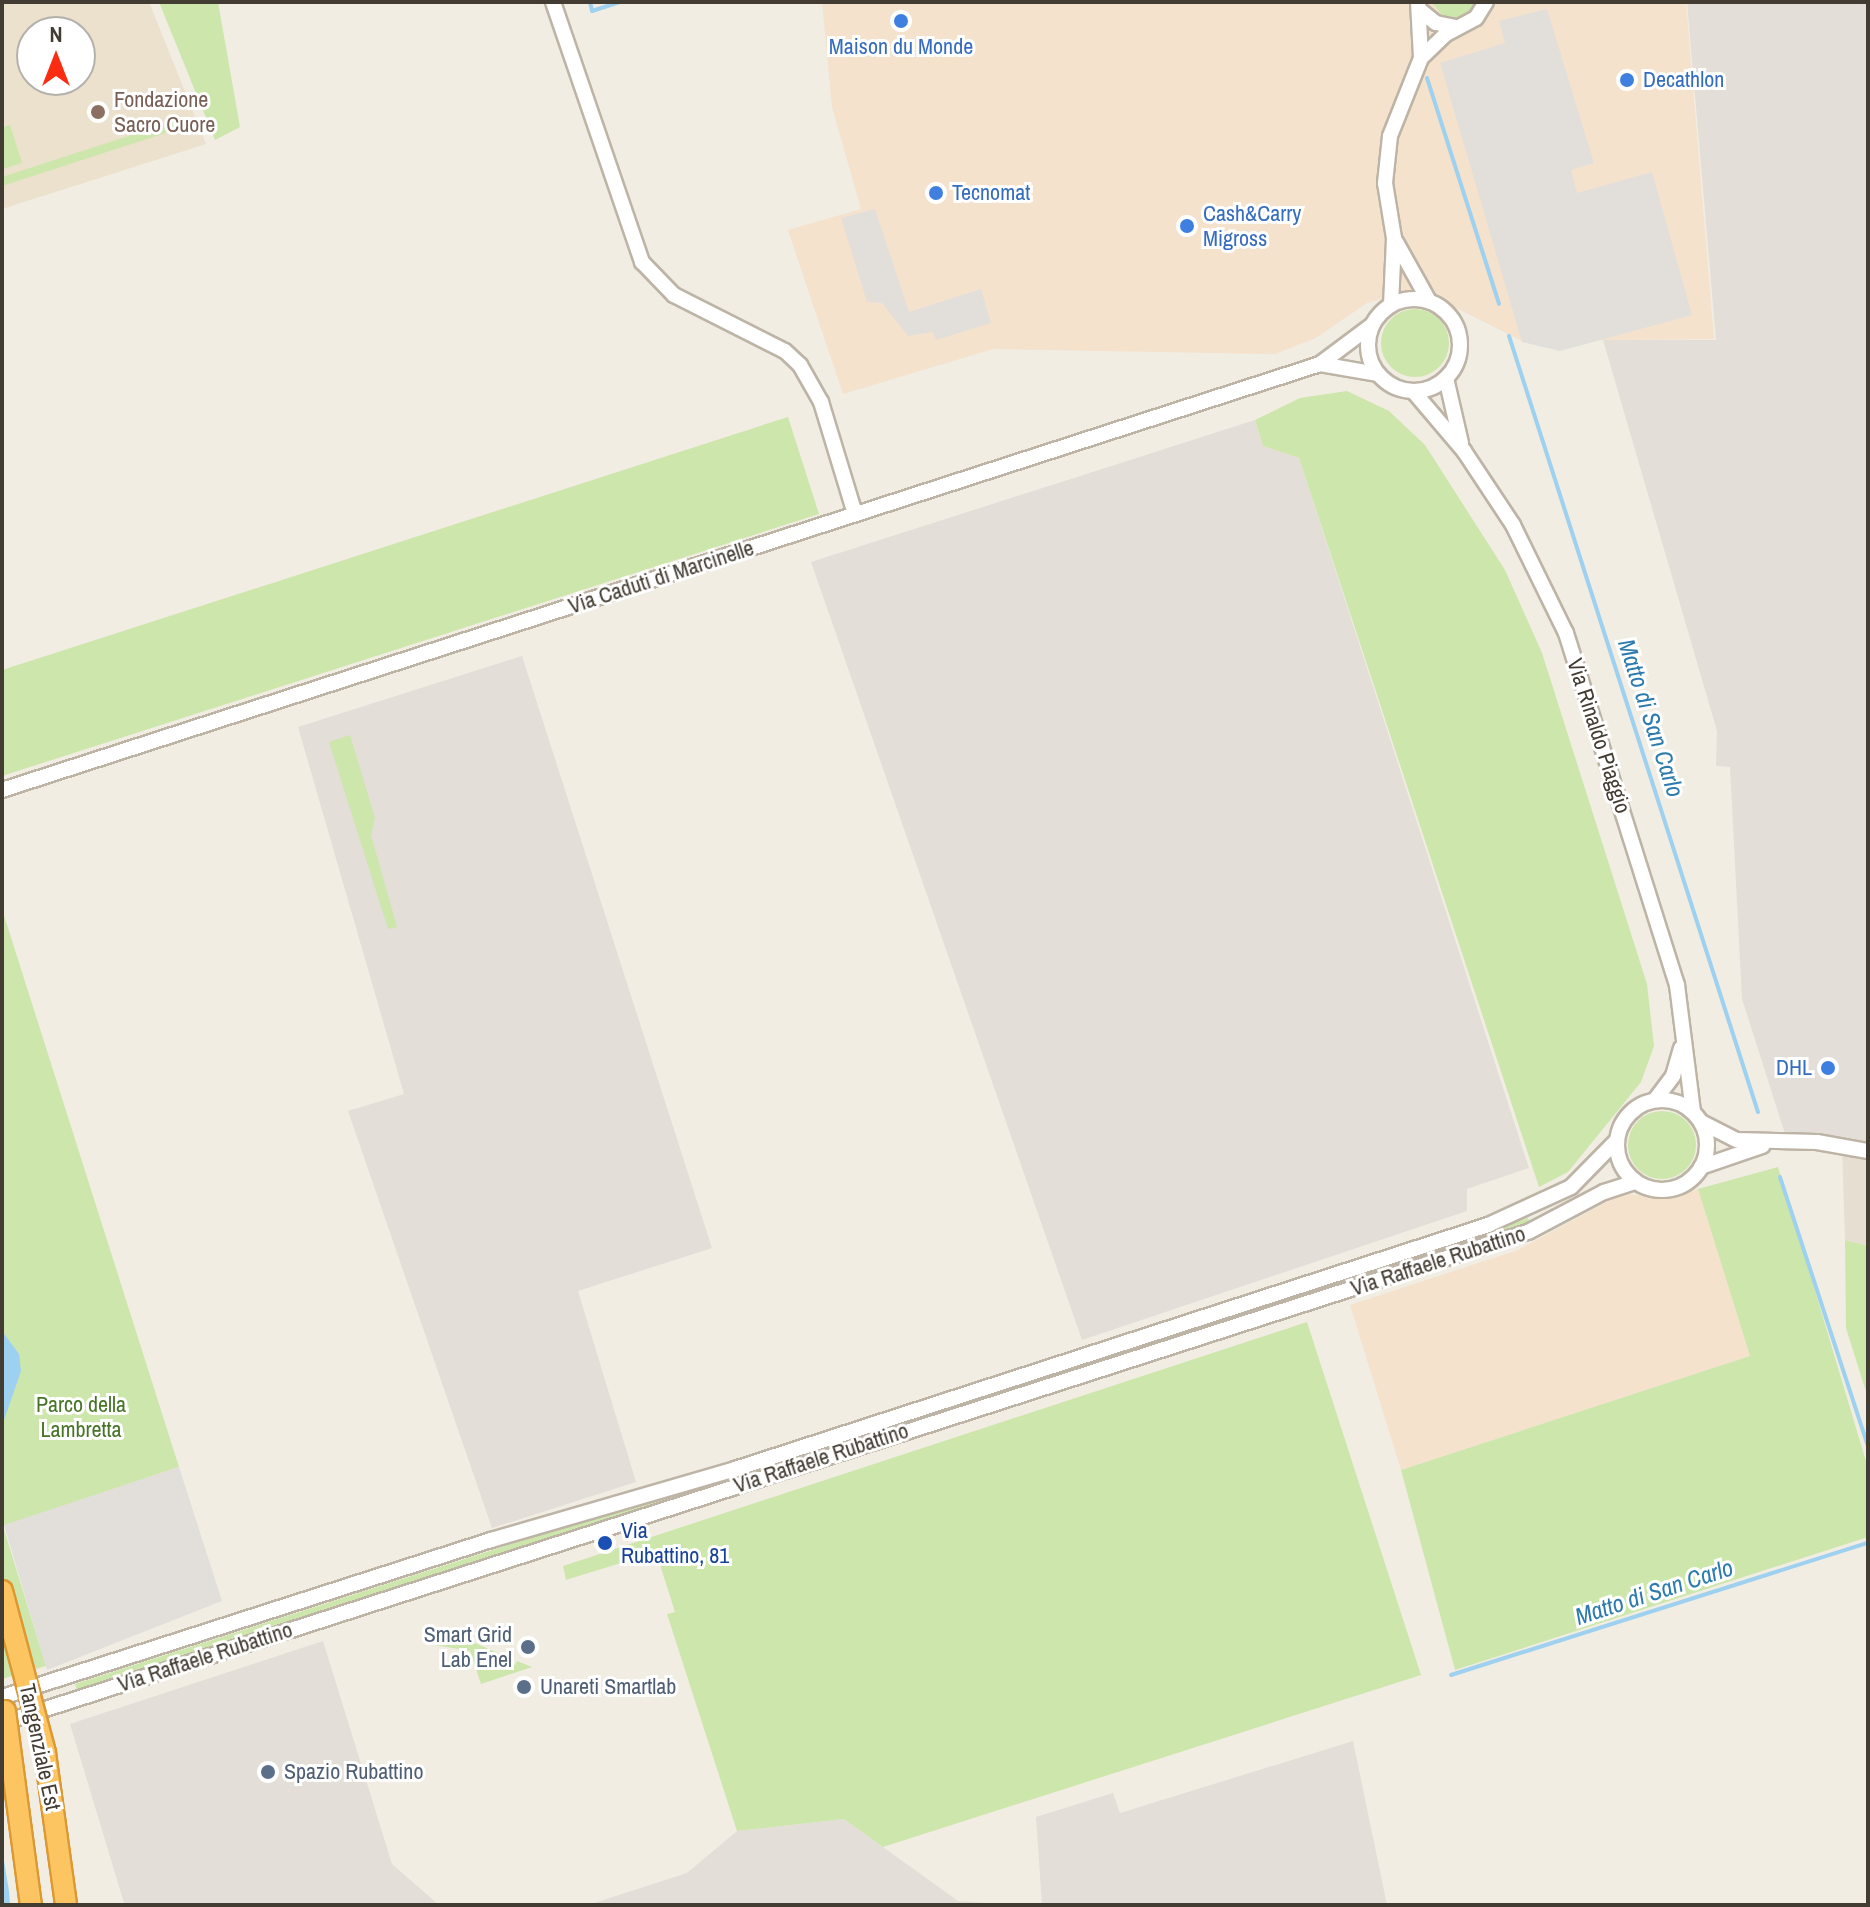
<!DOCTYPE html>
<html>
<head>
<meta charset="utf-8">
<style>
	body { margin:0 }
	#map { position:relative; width:1870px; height:1907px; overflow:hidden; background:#f1ede3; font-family:"Archivo Narrow",sans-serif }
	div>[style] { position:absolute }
	.residential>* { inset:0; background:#e5ded1 }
	.commercial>* { inset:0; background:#f4e2cd }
	.industrial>* { inset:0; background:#e3ded8 }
	.education>* { inset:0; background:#ebe1cc }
	.green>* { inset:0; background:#cde6ab }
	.round { border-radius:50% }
	.parking>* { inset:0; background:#e2dfdb }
	.water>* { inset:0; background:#9ed0ef }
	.stream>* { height:4px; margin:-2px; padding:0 2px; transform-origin:2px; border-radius:2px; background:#9ed0ef }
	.roads { filter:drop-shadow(2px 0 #bdb4a6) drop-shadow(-2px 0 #bdb4a6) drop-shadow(0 2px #bdb4a6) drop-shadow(0 -2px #bdb4a6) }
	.minor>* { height:14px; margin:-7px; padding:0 7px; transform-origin:7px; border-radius:7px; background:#fff }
	.minor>.ring { margin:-7px; padding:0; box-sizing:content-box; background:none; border:14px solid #fff; border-radius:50% }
	.bridges { filter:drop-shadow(2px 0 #dc9832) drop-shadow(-2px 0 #dc9832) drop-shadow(0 2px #dc9832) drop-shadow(0 -2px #dc9832) }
	.highway-bridge>* { height:20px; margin:-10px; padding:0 10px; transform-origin:10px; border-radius:10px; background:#fdc562 }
	.dots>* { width:22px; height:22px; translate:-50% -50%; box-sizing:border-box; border:4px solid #fff; border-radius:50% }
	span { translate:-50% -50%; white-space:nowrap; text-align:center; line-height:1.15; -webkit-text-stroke:6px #fff; paint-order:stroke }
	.shop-label { font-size:22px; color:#366cbe }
	.left { translate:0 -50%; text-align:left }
	.right { translate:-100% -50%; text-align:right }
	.education-label { font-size:22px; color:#785e54 }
	.street-label { font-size:22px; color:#433c33 }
	.park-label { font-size:22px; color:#477427 }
	.transit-label { font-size:22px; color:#164399 }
	.service-label { font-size:22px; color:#4e5e75 }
	.water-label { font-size:24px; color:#2d7bae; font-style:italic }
	.frame { position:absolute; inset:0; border:4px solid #433c33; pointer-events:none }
	.north { position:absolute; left:16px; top:16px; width:80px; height:80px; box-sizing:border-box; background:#fff; border:2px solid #b4b1ad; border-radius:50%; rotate:0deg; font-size:22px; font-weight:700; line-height:32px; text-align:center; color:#433c33 }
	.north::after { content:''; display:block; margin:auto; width:28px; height:36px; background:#fa2d12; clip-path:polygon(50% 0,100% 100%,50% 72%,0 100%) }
</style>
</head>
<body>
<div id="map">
	<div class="residential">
		<div style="clip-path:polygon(1842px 1146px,1868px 1151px,1868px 1246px,1845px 1240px)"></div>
	</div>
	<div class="commercial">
		<div style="clip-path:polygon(822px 2px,1686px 2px,1714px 339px,1522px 341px,1444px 302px,1407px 292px,1367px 303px,1316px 338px,1275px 354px,993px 349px,843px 394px,788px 230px,861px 209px,832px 107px)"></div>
		<div style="clip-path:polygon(1698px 1189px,1750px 1356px,1401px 1470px,1350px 1305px,1518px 1250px,1623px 1193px,1661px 1199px)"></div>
	</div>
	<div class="industrial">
		<div style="clip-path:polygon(1687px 2px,1868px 2px,1868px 1151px,1788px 1143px,1742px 999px,1730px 767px,1716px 766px,1717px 731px,1603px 340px,1716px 340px)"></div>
		<div style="clip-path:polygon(1255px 420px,1263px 446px,1299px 458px,1529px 1168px,1467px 1189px,1467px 1211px,1082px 1340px,811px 562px)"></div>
		<div style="clip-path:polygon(522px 656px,712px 1248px,578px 1291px,636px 1482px,492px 1528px,348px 1111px,404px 1094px,298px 727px)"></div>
		<div style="clip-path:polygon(323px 1641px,392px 1864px,439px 1905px,120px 1905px,124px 1903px,70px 1724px)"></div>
		<div style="clip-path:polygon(1353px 1741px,1387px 1905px,1042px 1905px,1036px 1817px,1113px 1793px,1120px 1813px)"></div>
		<div style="clip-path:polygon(844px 1819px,958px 1901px,1013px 1905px,588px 1905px,687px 1873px,737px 1831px)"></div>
	</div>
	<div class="education">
		<div style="clip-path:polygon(evenodd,2px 2px,149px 2px,206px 144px,2px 209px,2px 2px,32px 32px,80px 32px,80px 80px,32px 80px,32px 32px)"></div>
	</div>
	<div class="green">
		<div style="clip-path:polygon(159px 2px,218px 2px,240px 127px,215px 140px)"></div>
		<div style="clip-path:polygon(1432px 2px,1479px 2px,1474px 11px,1456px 19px,1442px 15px)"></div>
		<div style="clip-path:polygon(184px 118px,187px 126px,2px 186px,2px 177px)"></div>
		<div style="clip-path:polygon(10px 125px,22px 163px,3px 169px,2px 128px)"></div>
		<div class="round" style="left:1381px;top:309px;width:68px;height:68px"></div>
		<div style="clip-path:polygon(1347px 391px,1389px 411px,1425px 445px,1505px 570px,1542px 653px,1647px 984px,1654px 1046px,1641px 1082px,1568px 1172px,1539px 1187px,1299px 458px,1263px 446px,1255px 420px,1300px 398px)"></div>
		<div style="clip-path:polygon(788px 417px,819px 514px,2px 776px,2px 670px)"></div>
		<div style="clip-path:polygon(350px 735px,375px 818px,371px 835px,397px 927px,388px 929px,329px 742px)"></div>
		<div style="clip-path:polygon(2px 909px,179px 1467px,3px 1526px,46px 1666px,2px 1679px)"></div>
		<div class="round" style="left:1628px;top:1111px;width:68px;height:68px"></div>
		<div style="clip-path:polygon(1778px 1167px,1868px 1468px,1868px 1537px,1455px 1670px,1401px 1470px,1750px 1356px,1698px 1189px)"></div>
		<div style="clip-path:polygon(1528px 1218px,1530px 1224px,77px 1690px,75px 1684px)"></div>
		<div style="clip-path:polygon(1845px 1240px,1868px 1246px,1868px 1398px,1846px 1328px)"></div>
		<div style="clip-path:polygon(1307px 1322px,1421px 1675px,883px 1847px,844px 1819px,737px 1831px,667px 1614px,675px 1612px,656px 1552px,566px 1580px,563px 1566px)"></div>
		<div style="clip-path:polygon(459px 1636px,512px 1659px,513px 1667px,517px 1661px,532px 1667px,481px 1684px,470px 1651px,435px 1645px)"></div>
	</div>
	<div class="parking">
		<div style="clip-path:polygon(1547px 9px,1594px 163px,1571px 170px,1577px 193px,1652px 172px,1692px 315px,1560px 351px,1522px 342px,1440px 63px,1505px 43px,1499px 21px)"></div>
		<div style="clip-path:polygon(875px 209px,909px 312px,981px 289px,991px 323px,936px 340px,933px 332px,908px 336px,882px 303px,867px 302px,841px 218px)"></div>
		<div style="clip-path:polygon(179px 1467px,222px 1601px,47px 1670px,4px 1525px)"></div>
	</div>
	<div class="water">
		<div style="clip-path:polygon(2px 1331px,19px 1354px,21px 1371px,2px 1426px)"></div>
		<div style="clip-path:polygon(2px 1849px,9px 1891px,10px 1905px,2px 1905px)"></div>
	</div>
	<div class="stream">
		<div style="left:590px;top:2px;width:9px;rotate:77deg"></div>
		<div style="left:592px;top:11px;width:29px;rotate:-18deg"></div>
		<div style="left:1427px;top:78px;width:237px;rotate:72.3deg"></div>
		<div style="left:1509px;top:336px;width:815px;rotate:72.21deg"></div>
		<div style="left:1780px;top:1177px;width:284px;rotate:71.9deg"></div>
		<div style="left:1451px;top:1675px;width:437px;rotate:-17.6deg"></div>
	</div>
	<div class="roads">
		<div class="minor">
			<div style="left:553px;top:2px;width:275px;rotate:71.1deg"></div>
			<div style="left:642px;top:262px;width:46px;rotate:45.9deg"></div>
			<div style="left:674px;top:295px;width:124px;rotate:26.8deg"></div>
			<div style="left:785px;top:351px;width:21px;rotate:43deg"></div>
			<div style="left:800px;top:365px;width:43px;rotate:60.4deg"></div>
			<div style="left:821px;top:402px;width:117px;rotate:73.1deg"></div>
			<div style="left:1418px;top:2px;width:56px;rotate:86.9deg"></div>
			<div style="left:1421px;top:11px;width:19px;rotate:39deg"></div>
			<div style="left:1436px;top:23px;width:19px;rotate:12deg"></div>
			<div style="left:1396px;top:242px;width:68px;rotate:60.8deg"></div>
			<div class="ring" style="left:1368px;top:299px;width:78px;height:78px"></div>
			<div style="left:1391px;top:305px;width:67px;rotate:-87.4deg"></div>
			<div style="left:1394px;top:238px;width:56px;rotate:-99.3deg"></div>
			<div style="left:1385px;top:183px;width:47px;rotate:-83.9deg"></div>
			<div style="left:1390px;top:136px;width:84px;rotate:-68.3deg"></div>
			<div style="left:1421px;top:58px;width:35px;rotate:-44deg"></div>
			<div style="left:1446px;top:34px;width:34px;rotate:-28deg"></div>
			<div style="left:1476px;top:18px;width:19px;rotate:-58deg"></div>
			<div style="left:1320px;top:364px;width:59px;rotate:9.8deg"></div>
			<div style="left:1446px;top:378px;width:67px;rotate:77deg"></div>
			<div style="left:1413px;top:391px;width:79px;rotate:49.6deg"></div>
			<div style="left:1464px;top:451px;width:89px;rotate:56.5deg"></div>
			<div style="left:1513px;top:525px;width:120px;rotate:63.9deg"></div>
			<div style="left:1566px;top:633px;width:369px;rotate:72.5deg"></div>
			<div style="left:1677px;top:985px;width:128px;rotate:82.8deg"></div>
			<div style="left:2px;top:790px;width:1385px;rotate:-17.91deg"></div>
			<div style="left:1320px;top:364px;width:65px;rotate:-36.9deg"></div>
			<div class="ring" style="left:1617px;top:1100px;width:76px;height:76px"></div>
			<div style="left:1655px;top:1100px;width:30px;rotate:-53deg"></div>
			<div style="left:1673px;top:1076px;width:29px;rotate:-74deg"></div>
			<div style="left:1703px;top:1123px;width:38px;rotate:27deg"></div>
			<div style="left:1737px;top:1140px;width:80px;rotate:1.4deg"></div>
			<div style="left:1817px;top:1142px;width:52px;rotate:10deg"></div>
			<div style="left:1701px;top:1167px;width:65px;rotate:-19deg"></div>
			<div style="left:2px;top:1697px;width:514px;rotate:-17.8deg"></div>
			<div style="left:491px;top:1540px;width:254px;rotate:-16.2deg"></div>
			<div style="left:735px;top:1469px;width:792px;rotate:-17.95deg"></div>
			<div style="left:1488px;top:1225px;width:91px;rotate:-24.6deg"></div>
			<div style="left:1571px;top:1187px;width:64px;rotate:-45.6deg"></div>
			<div style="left:2px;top:1723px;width:1603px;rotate:-17.84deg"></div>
			<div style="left:1528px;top:1232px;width:86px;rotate:-27.8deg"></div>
			<div style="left:1604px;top:1192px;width:33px;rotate:-18deg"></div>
		</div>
	</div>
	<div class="bridges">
		<div class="highway-bridge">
			<div style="left:2px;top:1591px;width:168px;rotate:75.1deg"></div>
			<div style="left:45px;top:1753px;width:153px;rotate:82.1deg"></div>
			<div style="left:5px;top:1711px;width:196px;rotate:82.4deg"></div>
		</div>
	</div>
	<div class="dots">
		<div style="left:901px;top:21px;background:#3f7fe0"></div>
		<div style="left:1627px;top:80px;background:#3f7fe0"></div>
		<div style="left:98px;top:112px;background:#8d6e63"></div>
		<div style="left:936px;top:193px;background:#3f7fe0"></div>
		<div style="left:1187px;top:226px;background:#3f7fe0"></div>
		<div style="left:1828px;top:1068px;background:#3f7fe0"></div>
		<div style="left:605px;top:1543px;background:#1a4fb4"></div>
		<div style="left:528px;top:1647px;background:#5c6f8a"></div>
		<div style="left:524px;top:1687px;background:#5c6f8a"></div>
		<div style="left:268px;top:1772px;background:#5c6f8a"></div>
	</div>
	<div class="shop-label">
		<span style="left:901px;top:47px">Maison du Monde</span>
		<span class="left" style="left:1643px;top:80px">Decathlon</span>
		<span class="left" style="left:952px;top:193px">Tecnomat</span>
		<span class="left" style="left:1203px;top:226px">Cash&amp;Carry<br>Migross</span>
		<span class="right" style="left:1812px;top:1068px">DHL</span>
	</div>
	<div class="education-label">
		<span class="left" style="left:114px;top:112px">Fondazione<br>Sacro Cuore</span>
	</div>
	<div class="street-label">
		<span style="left:661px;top:577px;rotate:-18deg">Via Caduti di Marcinelle</span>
		<span style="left:1599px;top:736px;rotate:72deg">Via Rinaldo Piaggio</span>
		<span style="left:1438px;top:1261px;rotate:-18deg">Via Raffaele Rubattino</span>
		<span style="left:821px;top:1458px;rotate:-18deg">Via Raffaele Rubattino</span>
		<span style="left:205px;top:1657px;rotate:-18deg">Via Raffaele Rubattino</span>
		<span style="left:40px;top:1747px;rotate:78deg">Tangenziale Est</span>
	</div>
	<div class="park-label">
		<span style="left:81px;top:1417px">Parco della<br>Lambretta</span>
	</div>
	<div class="transit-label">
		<span class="left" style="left:621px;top:1543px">Via<br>Rubattino, 81</span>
	</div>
	<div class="service-label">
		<span class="right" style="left:512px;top:1647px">Smart Grid<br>Lab Enel</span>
		<span class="left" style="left:540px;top:1687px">Unareti Smartlab</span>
		<span class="left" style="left:284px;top:1772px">Spazio Rubattino</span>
	</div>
	<div class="water-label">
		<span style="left:1651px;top:718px;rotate:72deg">Matto di San Carlo</span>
		<span style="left:1654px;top:1592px;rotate:-18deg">Matto di San Carlo</span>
	</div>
	<div class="frame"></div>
	<div class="north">N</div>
</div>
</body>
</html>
